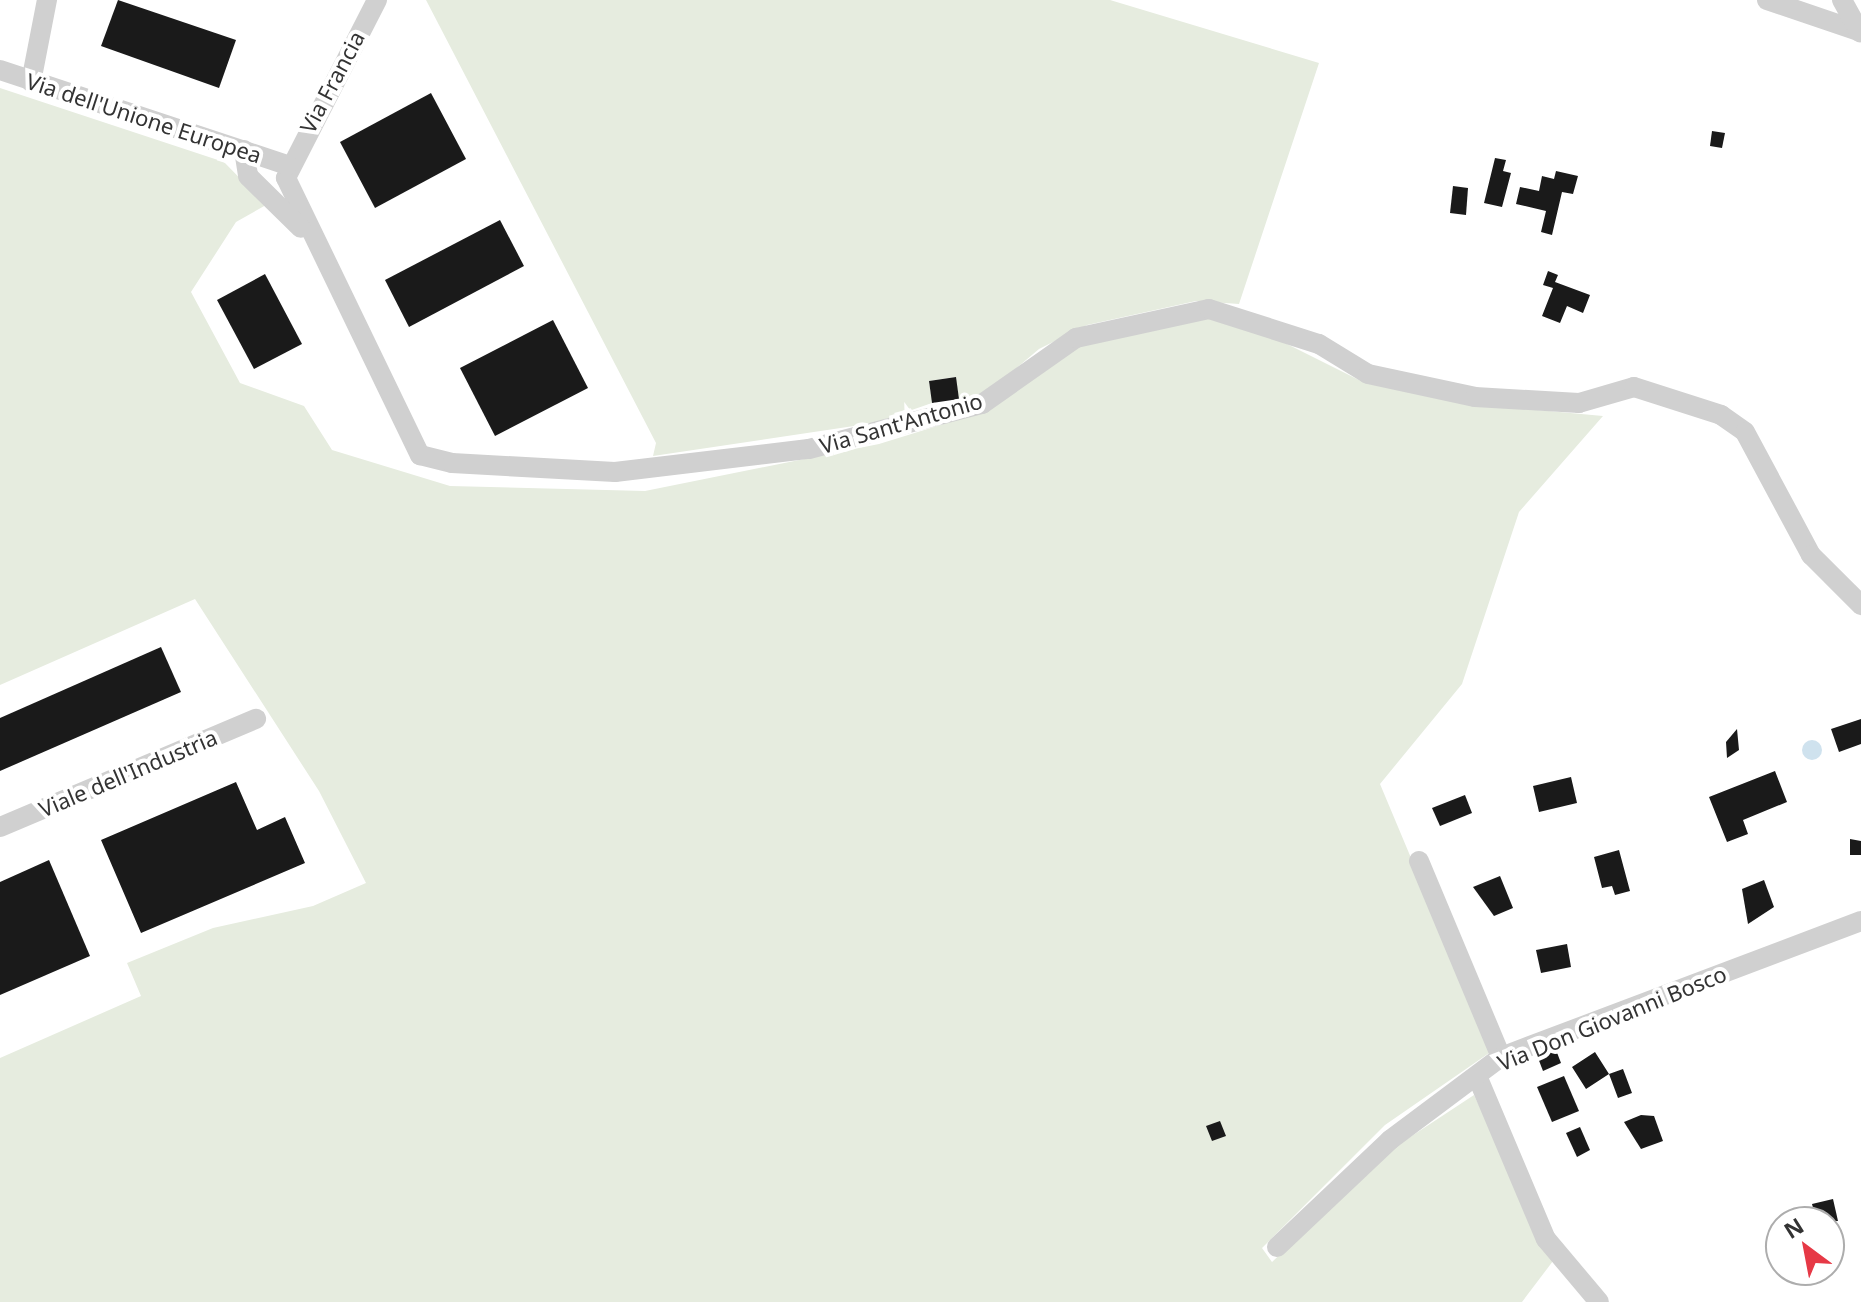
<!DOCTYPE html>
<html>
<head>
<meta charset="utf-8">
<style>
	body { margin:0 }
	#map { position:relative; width:1861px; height:1302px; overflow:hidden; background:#fff; font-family:"Noto Sans",sans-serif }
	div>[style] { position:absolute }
	.green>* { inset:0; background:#e6ecdf }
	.water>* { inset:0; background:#cfe2ee }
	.round { border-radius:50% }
	.building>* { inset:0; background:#1a1a1a }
	.minor>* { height:20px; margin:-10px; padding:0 10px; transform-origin:10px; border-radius:10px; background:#d0d0d0 }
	span { translate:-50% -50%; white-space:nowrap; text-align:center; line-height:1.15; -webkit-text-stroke:8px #fff; paint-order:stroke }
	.street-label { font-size:22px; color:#333 }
	.north { position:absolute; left:1765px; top:1206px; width:80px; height:80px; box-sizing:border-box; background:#fff; border:2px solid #adadad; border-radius:50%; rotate:328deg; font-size:22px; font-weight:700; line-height:32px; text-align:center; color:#333 }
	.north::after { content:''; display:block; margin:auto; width:28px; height:36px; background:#e63946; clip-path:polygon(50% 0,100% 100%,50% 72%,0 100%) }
</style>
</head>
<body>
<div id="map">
	<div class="green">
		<div style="clip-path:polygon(426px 0,1110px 0,1319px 63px,1239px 304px,1196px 301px,1087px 325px,1039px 349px,987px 393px,959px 399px,955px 377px,929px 381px,932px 403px,874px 423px,653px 456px,656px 443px)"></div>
		<div style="clip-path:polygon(0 88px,224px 162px,266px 205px,236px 222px,191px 292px,240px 383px,304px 406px,332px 450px,450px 486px,645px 491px,879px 444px,989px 410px,1045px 363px,1105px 334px,1229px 315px,1365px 383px,1470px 404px,1603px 416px,1519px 512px,1462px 684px,1380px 784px,1492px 1051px,1385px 1125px,1262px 1248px,1272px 1262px,1392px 1149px,1474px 1095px,1553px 1261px,1522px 1302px,0 1302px,0 1058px,141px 996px,127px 963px,213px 928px,313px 906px,366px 883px,319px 791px,195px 599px,0 685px)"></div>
	</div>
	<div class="water">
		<div class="round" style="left:1802px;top:740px;width:20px;height:20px"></div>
	</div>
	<div class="building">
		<div style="clip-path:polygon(118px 0,236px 40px,219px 88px,101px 46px)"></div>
		<div style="clip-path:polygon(431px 93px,466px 159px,375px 208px,340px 142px)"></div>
		<div style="clip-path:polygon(1712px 131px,1725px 133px,1722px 148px,1710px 146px)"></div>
		<div style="clip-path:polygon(1495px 158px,1506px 160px,1503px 171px,1511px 173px,1502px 207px,1484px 203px)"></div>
		<div style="clip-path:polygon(1556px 171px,1578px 176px,1573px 194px,1562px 192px,1552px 235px,1541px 232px,1546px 211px,1516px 204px,1520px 187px,1539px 191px,1542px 176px,1554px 179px)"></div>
		<div style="clip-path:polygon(1453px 186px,1468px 188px,1466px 215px,1450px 213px)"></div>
		<div style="clip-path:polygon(500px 220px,524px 266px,409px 327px,385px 280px)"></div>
		<div style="clip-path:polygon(1548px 271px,1558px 275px,1555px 282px,1590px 295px,1583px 313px,1567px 306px,1560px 323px,1542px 316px,1553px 288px,1543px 285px)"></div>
		<div style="clip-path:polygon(265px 274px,302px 344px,254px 369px,217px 300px)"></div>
		<div style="clip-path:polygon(553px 320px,588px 388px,495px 436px,460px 368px)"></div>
		<div style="clip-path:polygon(956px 377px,959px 399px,932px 403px,929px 381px)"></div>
		<div style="clip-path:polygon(161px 647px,181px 692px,0 771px,0 718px)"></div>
		<div style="clip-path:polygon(1861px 719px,1861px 744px,1839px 752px,1831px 729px)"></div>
		<div style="clip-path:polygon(1737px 729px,1739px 750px,1727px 758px,1726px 742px)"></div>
		<div style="clip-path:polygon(1775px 771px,1787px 802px,1743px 820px,1748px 834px,1727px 842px,1709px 797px)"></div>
		<div style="clip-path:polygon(1571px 777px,1577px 803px,1539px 812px,1533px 786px)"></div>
		<div style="clip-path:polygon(236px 782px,257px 830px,285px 817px,305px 863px,141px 933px,101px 840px)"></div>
		<div style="clip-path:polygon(1465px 795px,1472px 813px,1440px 826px,1432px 808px)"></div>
		<div style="clip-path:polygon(1850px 839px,1861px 841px,1861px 855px,1850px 855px)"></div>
		<div style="clip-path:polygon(1619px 850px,1630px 891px,1615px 895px,1612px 886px,1602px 888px,1594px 857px)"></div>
		<div style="clip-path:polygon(49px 860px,90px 956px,0 995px,0 882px)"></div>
		<div style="clip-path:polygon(1500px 876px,1513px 908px,1494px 916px,1473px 887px)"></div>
		<div style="clip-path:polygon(1764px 880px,1774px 907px,1748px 924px,1742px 889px)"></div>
		<div style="clip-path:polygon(1567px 944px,1571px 967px,1541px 973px,1536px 950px)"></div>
		<div style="clip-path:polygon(1556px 1050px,1561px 1063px,1543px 1071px,1538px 1058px)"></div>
		<div style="clip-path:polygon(1595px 1052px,1609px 1074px,1623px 1069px,1632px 1093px,1618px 1098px,1609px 1074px,1586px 1089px,1572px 1067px)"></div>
		<div style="clip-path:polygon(1564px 1076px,1579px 1111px,1552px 1122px,1537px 1087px)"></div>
		<div style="clip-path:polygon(1641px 1115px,1654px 1116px,1663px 1141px,1641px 1149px,1624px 1122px)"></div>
		<div style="clip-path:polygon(1220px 1121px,1226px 1136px,1212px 1141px,1206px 1126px)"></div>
		<div style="clip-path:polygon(1580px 1127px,1590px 1150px,1577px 1157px,1566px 1133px)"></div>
		<div style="clip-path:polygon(1833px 1199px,1838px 1221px,1817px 1222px,1812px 1204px)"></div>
	</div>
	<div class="minor">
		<div style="left:377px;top:0;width:200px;rotate:117.1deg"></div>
		<div style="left:286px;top:178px;width:308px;rotate:64.2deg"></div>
		<div style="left:420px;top:455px;width:33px;rotate:14deg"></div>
		<div style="left:452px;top:463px;width:163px;rotate:3.2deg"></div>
		<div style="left:615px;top:472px;width:195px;rotate:-6.8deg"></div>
		<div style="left:809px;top:449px;width:179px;rotate:-14.6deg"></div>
		<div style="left:982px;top:404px;width:115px;rotate:-35.1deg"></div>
		<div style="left:1076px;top:338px;width:136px;rotate:-12.3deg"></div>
		<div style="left:1209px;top:309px;width:115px;rotate:17.7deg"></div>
		<div style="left:1319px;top:344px;width:57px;rotate:31.5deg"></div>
		<div style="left:1368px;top:374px;width:109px;rotate:12.1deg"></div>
		<div style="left:1475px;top:397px;width:104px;rotate:3.3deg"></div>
		<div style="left:1579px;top:403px;width:57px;rotate:-16.2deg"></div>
		<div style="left:1634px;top:387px;width:91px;rotate:17.8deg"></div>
		<div style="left:1721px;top:415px;width:29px;rotate:35deg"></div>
		<div style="left:1745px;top:432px;width:140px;rotate:61.8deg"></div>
		<div style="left:1811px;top:555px;width:71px;rotate:45deg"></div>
		<div style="left:1767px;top:0;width:99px;rotate:18.8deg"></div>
		<div style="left:1842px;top:0;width:37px;rotate:61deg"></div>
		<div style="left:0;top:70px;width:303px;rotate:18.3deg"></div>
		<div style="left:31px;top:82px;width:84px;rotate:-79deg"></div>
		<div style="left:244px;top:150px;width:26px;rotate:81deg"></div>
		<div style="left:248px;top:176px;width:74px;rotate:44.5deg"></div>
		<div style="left:0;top:827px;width:278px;rotate:-22.9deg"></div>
		<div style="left:1419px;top:861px;width:212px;rotate:67.3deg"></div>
		<div style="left:1477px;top:1076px;width:177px;rotate:67.1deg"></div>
		<div style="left:1546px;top:1239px;width:82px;rotate:49.9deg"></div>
		<div style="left:1277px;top:1247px;width:156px;rotate:-43.4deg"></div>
		<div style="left:1390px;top:1140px;width:139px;rotate:-36.8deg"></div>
		<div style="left:1501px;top:1057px;width:385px;rotate:-20.7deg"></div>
	</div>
	<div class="street-label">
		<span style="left:332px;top:82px;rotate:-62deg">Via Francia</span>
		<span style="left:144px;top:118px;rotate:18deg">Via dell'Unione Europea</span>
		<span style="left:901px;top:423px;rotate:-16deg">Via Sant'Antonio</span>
		<span style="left:128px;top:773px;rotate:-23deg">Viale dell'Industria</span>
		<span style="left:1612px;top:1018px;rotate:-22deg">Via Don Giovanni Bosco</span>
	</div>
	<div class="north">N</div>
</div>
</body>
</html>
